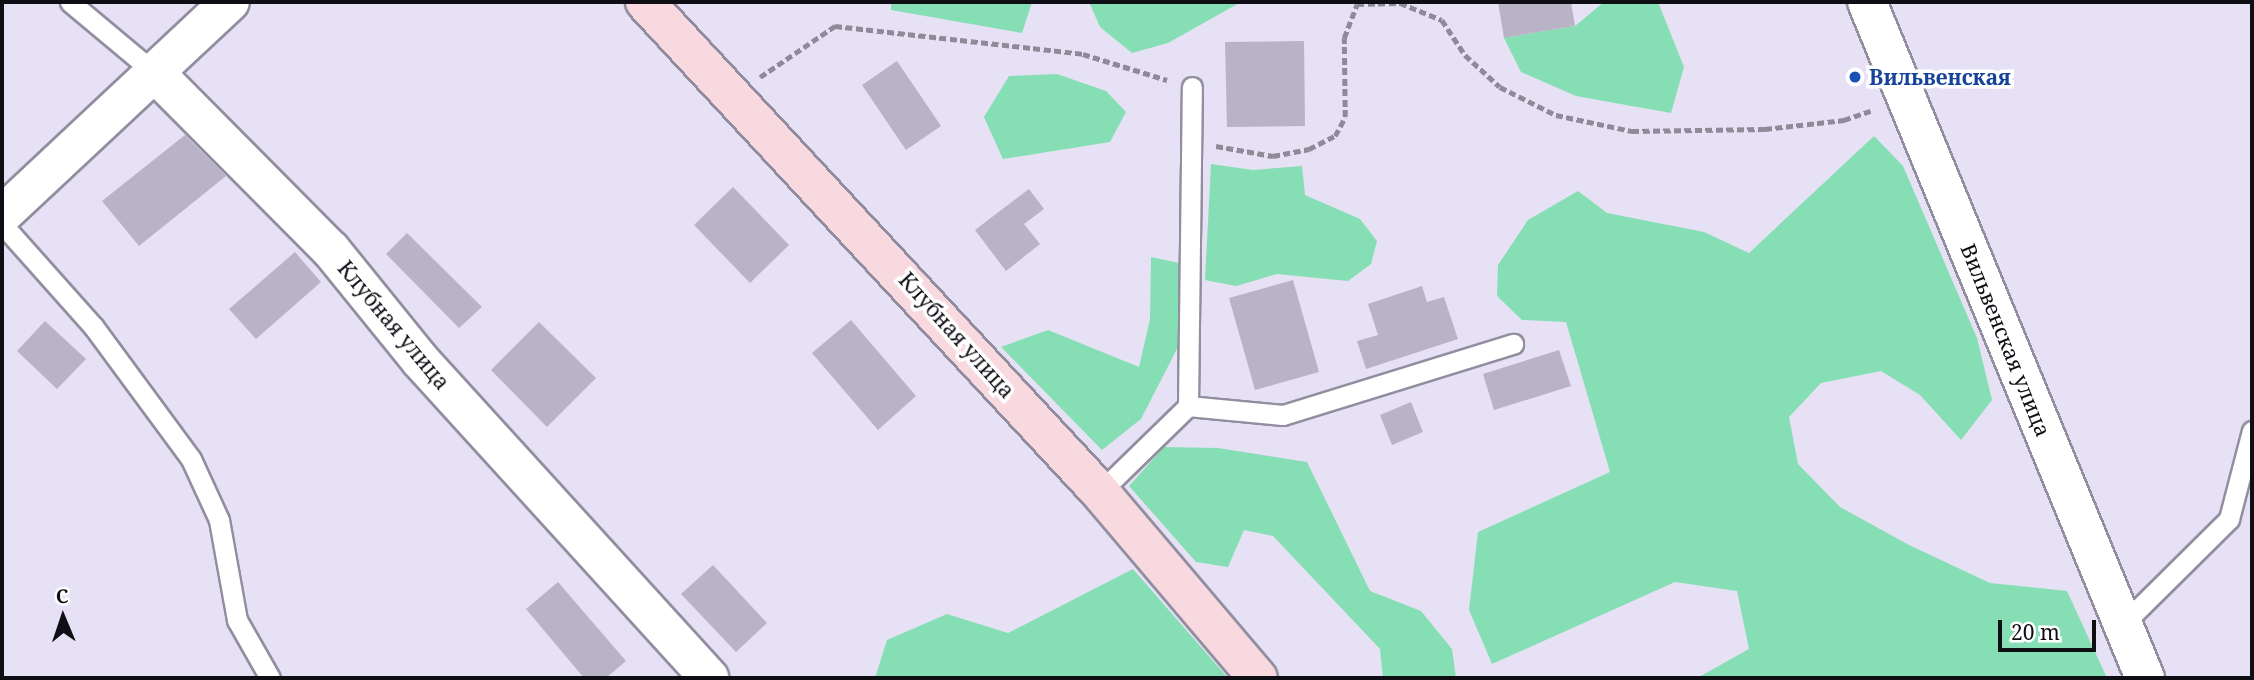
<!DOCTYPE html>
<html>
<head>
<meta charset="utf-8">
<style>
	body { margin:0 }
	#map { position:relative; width:2254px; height:680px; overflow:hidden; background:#e6e1f4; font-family:"Noto Serif",serif }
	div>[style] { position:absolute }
	.green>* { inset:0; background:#86dfb4 }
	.building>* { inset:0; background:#b8b4c6 }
	.path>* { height:4.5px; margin-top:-2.25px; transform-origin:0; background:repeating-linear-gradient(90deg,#8e8a98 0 7px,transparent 0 10.5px) }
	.roads { filter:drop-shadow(2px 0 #928ea0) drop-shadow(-2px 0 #928ea0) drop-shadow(0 2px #928ea0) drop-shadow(0 -2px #928ea0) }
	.service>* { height:19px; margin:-9.5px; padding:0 9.5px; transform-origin:9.5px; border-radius:9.5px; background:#fff }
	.minor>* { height:38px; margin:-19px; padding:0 19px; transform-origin:19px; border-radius:19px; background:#fff }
	.tertiary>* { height:38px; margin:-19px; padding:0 19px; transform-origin:19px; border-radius:19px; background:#fff }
	.primary>* { height:38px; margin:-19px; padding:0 19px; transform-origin:19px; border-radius:19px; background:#f8d9df }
	.dots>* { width:19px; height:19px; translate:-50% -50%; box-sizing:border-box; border:4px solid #fff; border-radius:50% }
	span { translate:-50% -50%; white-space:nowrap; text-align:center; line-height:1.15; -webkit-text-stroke:7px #fff; paint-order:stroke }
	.transit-label { font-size:21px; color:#164399; font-weight:700 }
	.left { translate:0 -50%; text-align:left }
	.street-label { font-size:21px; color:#100e15 }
	.frame { position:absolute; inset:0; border:4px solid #100e15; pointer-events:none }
	.north { position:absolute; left:28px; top:582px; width:70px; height:70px; -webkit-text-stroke:5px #fff; paint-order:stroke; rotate:358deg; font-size:19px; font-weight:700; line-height:28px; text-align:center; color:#100e15 }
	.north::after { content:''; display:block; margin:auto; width:24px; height:32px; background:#100e15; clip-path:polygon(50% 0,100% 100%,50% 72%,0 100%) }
	.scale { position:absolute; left:1998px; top:620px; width:98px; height:32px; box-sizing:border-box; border:4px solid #100e15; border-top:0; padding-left:9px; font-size:21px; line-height:24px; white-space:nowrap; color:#100e15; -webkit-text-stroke:5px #fff; paint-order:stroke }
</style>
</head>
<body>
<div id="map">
	<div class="green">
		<div style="clip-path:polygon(891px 2px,1032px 2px,1022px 33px,891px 10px)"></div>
		<div style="clip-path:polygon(1089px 2px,1241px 2px,1168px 43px,1132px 53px,1100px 27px)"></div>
		<div style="clip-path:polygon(1604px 2px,1658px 2px,1684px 67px,1671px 113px,1576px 96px,1521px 72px,1504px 38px,1575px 26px)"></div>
		<div style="clip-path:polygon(1057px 74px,1106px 91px,1126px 112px,1110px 142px,1003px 159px,984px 117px,1009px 76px)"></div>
		<div style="clip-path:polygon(1874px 136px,1903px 166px,1977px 338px,1992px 400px,1961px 440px,1920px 395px,1881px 371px,1821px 383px,1789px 417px,1798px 464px,1840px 507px,1909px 545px,1990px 583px,2067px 591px,2107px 678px,1697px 678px,1749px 649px,1737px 591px,1675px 582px,1492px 664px,1469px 610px,1478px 532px,1610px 472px,1566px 322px,1522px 320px,1497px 296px,1498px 265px,1528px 220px,1578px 191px,1607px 213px,1704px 232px,1749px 253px)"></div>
		<div style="clip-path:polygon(1211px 164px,1253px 170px,1302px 166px,1305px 195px,1360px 219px,1377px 241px,1371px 264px,1348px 281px,1277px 274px,1236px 286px,1205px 280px)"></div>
		<div style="clip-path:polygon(1151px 257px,1184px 264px,1179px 345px,1141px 419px,1102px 450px,1001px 347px,1048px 330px,1139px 367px,1150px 319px)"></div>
		<div style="clip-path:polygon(1164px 447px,1218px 448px,1307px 462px,1370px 591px,1421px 611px,1452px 649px,1456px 678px,1383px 678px,1380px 649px,1273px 536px,1244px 530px,1228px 567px,1196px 562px,1129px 486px)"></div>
		<div style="clip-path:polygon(1133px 569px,1228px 678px,875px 678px,887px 640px,947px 614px,1008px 633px)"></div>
	</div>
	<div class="building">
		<div style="clip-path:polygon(1498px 2px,1571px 2px,1575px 26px,1504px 38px)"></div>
		<div style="clip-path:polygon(1304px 41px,1305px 126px,1227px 127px,1225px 42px)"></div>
		<div style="clip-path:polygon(897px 61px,941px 126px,906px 150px,862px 85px)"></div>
		<div style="clip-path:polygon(185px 135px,226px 176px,139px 246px,102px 201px)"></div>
		<div style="clip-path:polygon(733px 187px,789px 245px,750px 283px,694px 225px)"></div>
		<div style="clip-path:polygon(1029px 189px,1044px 209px,1024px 224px,1040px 244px,1006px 271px,975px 230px)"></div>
		<div style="clip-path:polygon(407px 233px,482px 307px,459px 328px,386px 254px)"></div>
		<div style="clip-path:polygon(295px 252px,321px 282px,256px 339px,229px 309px)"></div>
		<div style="clip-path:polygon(1293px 280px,1319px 372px,1255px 390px,1229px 298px)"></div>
		<div style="clip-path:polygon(1422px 286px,1427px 302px,1444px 297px,1458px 339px,1366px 369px,1357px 341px,1378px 335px,1368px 304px)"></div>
		<div style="clip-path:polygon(851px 320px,916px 396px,878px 430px,812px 353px)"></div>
		<div style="clip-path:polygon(45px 321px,86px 359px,57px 389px,17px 351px)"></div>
		<div style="clip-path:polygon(539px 322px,596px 378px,547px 427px,491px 370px)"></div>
		<div style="clip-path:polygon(1559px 350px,1571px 386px,1494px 410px,1483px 374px)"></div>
		<div style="clip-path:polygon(1411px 402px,1423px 432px,1392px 445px,1380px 415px)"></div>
		<div style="clip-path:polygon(713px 565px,767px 623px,736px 652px,681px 594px)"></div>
		<div style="clip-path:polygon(558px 582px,626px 661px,606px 678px,584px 678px,526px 609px)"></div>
	</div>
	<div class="path">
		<div style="left:760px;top:77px;width:91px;rotate:-34.2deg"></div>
		<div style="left:835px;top:26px;width:250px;rotate:6.4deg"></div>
		<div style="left:1083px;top:54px;width:88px;rotate:17.2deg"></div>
		<div style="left:1216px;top:146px;width:58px;rotate:10deg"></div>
		<div style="left:1273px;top:156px;width:37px;rotate:-11deg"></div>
		<div style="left:1309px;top:149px;width:29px;rotate:-27deg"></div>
		<div style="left:1335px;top:136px;width:21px;rotate:-62deg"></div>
		<div style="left:1345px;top:117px;width:79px;rotate:-90.7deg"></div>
		<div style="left:1344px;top:38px;width:36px;rotate:-69deg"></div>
		<div style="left:1357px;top:4px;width:43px;rotate:-1.3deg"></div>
		<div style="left:1400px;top:3px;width:45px;rotate:22deg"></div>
		<div style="left:1442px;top:20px;width:42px;rotate:56.7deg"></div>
		<div style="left:1465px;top:55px;width:47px;rotate:42.4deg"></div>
		<div style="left:1500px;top:87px;width:63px;rotate:26.6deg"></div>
		<div style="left:1556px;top:115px;width:78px;rotate:11.9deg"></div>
		<div style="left:1632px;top:131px;width:133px;rotate:-0.9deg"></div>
		<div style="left:1765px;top:129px;width:80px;rotate:-6.5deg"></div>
		<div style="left:1844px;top:120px;width:31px;rotate:-19deg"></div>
	</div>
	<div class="roads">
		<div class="service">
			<div style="left:70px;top:2px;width:111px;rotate:39.9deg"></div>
			<div style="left:2px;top:224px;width:137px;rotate:48.3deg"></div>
			<div style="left:93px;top:326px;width:165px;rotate:53.6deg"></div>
			<div style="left:191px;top:459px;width:67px;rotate:65.3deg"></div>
			<div style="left:219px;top:520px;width:102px;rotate:79.8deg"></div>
			<div style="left:237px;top:620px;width:67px;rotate:60.4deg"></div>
			<div style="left:1188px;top:406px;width:95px;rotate:5.4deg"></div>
			<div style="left:1283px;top:415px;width:241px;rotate:-17.2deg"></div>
			<div style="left:1100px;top:492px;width:123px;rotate:-44.3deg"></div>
			<div style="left:1188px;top:406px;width:319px;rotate:-89.3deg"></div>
			<div style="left:2123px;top:624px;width:149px;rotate:-44.7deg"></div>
			<div style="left:2229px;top:519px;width:91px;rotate:-75.4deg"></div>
		</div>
		<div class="minor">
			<div style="left:155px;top:73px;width:250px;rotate:45.2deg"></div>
			<div style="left:331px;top:250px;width:141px;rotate:51deg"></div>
			<div style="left:420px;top:360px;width:430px;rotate:47.7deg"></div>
			<div style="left:2px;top:215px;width:312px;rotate:-43.1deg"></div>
		</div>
		<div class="tertiary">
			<div style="left:1867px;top:2px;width:731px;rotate:67.65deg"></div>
		</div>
		<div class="primary">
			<div style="left:645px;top:2px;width:669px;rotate:47.12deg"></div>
			<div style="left:1100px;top:492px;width:244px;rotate:49.7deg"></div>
		</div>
	</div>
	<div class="dots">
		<div style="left:1855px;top:77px;background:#1a4fb4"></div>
	</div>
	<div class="transit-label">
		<span class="left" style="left:1869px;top:77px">Вильвенская</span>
	</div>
	<div class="street-label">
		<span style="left:394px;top:325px;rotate:50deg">Клубная улица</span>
		<span style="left:957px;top:335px;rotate:48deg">Клубная улица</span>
		<span style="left:2006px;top:340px;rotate:68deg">Вильвенская улица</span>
	</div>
	<div class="frame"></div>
	<div class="north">С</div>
	<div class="scale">20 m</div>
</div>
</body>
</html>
